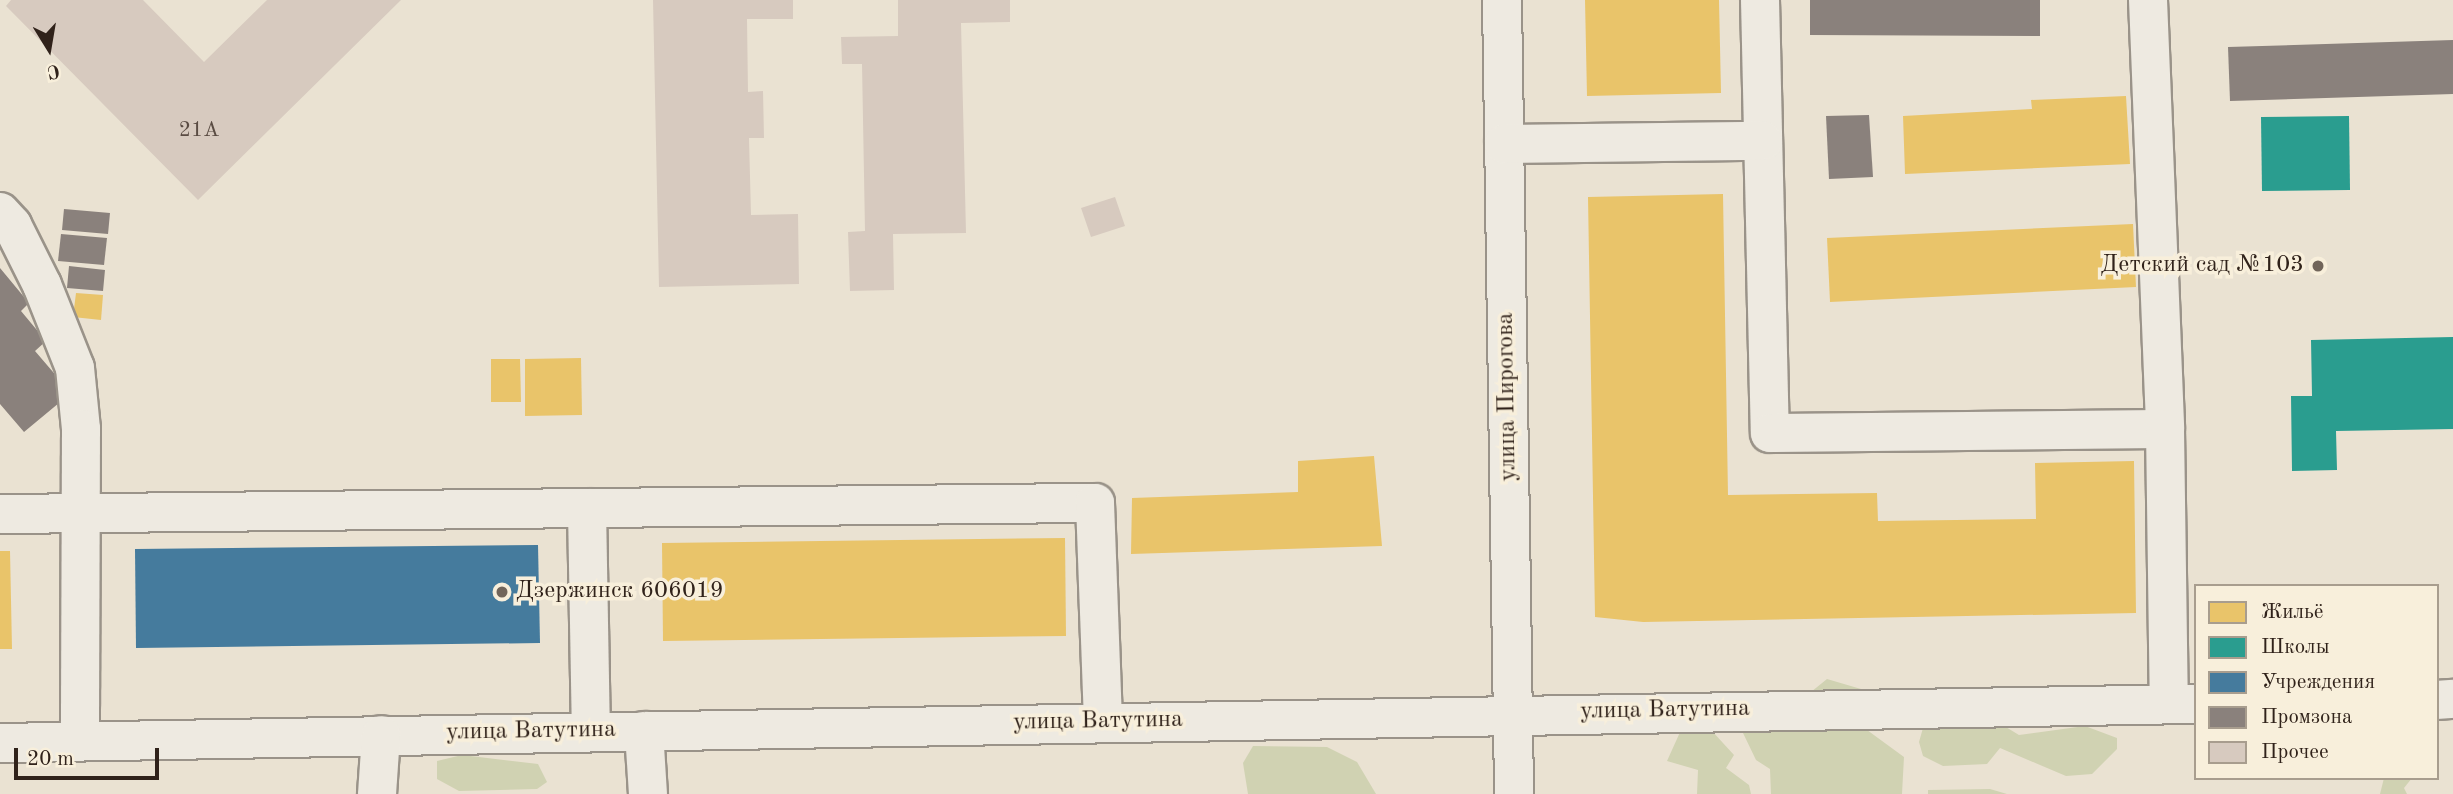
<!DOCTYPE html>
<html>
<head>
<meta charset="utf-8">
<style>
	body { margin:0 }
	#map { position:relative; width:2453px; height:794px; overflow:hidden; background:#eae2d2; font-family:"Old Standard TT",serif }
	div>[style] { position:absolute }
	.green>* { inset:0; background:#d0d2b2 }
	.homes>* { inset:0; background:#e9c46a }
	.schools>* { inset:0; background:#2a9d8f }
	.public>* { inset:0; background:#457b9d }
	.industry>* { inset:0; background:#8a817c }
	.building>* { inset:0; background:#d7cabf }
	.roads { filter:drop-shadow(2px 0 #9a9389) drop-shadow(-2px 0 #9a9389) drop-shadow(0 2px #9a9389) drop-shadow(0 -2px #9a9389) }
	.minor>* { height:38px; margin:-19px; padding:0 19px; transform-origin:19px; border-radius:19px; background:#eeeae1 }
	.dots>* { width:19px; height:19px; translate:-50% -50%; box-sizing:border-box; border:4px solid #f8efdb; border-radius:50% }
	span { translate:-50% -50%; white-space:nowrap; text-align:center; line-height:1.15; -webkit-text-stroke:7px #f8efdb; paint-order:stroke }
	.number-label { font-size:21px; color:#5a4c43 }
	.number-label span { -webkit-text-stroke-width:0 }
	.poi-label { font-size:24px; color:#30221a }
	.right { translate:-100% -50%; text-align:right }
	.left { translate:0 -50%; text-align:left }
	.street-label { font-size:24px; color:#30221a }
	.legend { position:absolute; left:2194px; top:584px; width:245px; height:196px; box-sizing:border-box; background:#f8efdb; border:2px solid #a89d8e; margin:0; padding:9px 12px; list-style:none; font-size:21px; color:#30221a }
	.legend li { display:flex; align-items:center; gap:14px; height:35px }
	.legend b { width:35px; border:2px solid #a89d8e }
	.north { position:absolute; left:14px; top:14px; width:70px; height:70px; -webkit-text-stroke:5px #f8efdb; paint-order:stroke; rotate:169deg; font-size:19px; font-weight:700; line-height:28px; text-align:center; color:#30221a }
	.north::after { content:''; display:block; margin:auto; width:24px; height:32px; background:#30221a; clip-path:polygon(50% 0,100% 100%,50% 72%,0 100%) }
	.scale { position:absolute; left:14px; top:748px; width:145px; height:32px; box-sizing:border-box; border:4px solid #30221a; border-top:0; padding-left:9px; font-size:21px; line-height:24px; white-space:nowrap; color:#30221a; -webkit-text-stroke:5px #f8efdb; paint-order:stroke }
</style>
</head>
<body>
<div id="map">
	<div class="green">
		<div style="clip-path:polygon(1827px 679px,1861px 689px,1852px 719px,1904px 757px,1902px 794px,1771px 794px,1770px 769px,1756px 760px,1743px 733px,1822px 728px,1806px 696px)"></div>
		<div style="clip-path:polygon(1927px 714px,1986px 715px,2019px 735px,2085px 726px,2117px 738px,2117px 749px,2092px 774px,2066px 776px,2000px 748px,1987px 764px,1943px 766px,1923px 756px,1919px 742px)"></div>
		<div style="clip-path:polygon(1681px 730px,1712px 731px,1734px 755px,1726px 768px,1749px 785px,1751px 794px,1697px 794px,1698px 770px,1667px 761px)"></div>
		<div style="clip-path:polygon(1253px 746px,1327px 747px,1357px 762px,1376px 794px,1248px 794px,1243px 763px)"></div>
		<div style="clip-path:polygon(462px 755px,538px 764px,547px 782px,537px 789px,459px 791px,437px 779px,437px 761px)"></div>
		<div style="clip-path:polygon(2384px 778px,2412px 778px,2404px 788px,2407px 794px,2380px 794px)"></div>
		<div style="clip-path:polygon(1990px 789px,2007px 794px,1928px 794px,1928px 790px)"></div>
	</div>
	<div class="homes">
		<div style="clip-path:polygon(1585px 0,1719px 0,1721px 93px,1587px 96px)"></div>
		<div style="clip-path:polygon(2126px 96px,2130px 164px,1905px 174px,1903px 116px,2032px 109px,2031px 100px)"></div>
		<div style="clip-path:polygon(1723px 194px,1728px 495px,1877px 493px,1878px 521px,2036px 519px,2035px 463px,2134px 461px,2136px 613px,1643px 622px,1595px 617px,1588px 197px)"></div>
		<div style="clip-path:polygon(2133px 224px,2136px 287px,1830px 302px,1827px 238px)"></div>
		<div style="clip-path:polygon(76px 293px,103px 295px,101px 320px,73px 317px)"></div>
		<div style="clip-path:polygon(581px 358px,582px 415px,525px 416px,525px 359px)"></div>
		<div style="clip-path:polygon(491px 359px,520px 359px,521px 402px,491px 402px)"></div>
		<div style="clip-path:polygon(1374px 456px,1382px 546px,1131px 554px,1132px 498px,1298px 492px,1298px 461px)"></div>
		<div style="clip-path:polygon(1065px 538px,1066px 636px,663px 641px,662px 543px)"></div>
		<div style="clip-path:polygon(0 551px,10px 551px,12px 649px,0 649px)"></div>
	</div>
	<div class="schools">
		<div style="clip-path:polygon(2349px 116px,2350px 190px,2262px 191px,2261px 117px)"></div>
		<div style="clip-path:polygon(2453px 337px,2453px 429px,2336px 431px,2337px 470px,2292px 471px,2291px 396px,2312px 396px,2311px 340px)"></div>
	</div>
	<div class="public">
		<div style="clip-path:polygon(538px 545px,540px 643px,136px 648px,135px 549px)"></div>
	</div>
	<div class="industry">
		<div style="clip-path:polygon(1810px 0,2040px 0,2040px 36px,1810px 35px)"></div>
		<div style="clip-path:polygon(2453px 40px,2453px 94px,2230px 101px,2228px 47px)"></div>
		<div style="clip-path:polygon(1869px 115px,1873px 177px,1829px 179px,1826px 116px)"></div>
		<div style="clip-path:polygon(64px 209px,110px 213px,108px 234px,62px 230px)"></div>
		<div style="clip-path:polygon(61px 234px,107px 238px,104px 265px,58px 261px)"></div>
		<div style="clip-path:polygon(69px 266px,105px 270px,103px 291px,67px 288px)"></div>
		<div style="clip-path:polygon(0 268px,29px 303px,21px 311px,46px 341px,35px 351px,71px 393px,24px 432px,0 404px)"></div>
	</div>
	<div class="building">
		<div style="clip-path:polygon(11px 0,143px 0,204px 62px,267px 0,401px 0,198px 200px,6px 6px)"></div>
		<div style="clip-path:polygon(653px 0,793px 0,793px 19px,747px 19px,748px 92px,763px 91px,764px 138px,749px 138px,751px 215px,798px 214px,799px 284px,659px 287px)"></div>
		<div style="clip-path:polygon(898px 0,1010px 0,1010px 22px,961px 23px,966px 233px,893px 234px,894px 290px,850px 291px,848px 232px,865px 231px,862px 64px,842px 64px,841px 37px,898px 36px)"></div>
		<div style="clip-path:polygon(1115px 197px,1125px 226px,1091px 237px,1081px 208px)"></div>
	</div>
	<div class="roads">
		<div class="minor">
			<div style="left:1502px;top:0;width:794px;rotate:89.13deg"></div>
			<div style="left:1760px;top:0;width:433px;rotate:88.7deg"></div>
			<div style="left:1770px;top:433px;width:395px;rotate:-0.6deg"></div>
			<div style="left:2148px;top:0;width:429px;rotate:87.7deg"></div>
			<div style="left:2165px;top:429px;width:275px;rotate:89.2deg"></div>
			<div style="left:1504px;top:144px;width:259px;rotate:-0.7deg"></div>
			<div style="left:0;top:212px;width:18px;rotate:47deg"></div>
			<div style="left:12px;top:225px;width:67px;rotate:63.4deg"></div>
			<div style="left:42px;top:285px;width:89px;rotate:68.3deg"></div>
			<div style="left:75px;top:368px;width:61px;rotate:84.4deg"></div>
			<div style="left:81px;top:429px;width:312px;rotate:90.2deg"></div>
			<div style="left:587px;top:508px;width:223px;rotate:89deg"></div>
			<div style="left:0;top:514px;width:1095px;rotate:-0.58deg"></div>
			<div style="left:1095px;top:503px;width:218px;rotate:87.9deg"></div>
			<div style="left:2437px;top:700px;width:16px;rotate:-4deg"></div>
			<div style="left:644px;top:731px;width:63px;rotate:86.4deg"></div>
			<div style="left:0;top:743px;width:2196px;rotate:-1.02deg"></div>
			<div style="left:377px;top:794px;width:59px;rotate:-86.1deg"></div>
		</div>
	</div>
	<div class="dots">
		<div style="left:2318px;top:266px;background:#71655a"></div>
		<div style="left:502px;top:592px;background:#71655a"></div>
	</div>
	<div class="number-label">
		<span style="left:199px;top:131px">21А</span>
	</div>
	<div class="poi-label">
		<span class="right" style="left:2304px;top:266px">Детский сад №103</span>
		<span class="left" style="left:516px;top:592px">Дзержинск 606019</span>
	</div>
	<div class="street-label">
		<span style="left:1508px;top:397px;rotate:-91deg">улица Пирогова</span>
		<span style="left:1665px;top:711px;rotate:-1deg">улица Ватутина</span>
		<span style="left:1098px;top:722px;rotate:-1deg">улица Ватутина</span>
		<span style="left:531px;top:732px;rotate:-1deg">улица Ватутина</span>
	</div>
	<ul class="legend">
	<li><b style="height:19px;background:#e9c46a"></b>Жильё</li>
	<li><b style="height:19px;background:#2a9d8f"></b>Школы</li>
	<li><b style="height:19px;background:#457b9d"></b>Учреждения</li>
	<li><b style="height:19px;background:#8a817c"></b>Промзона</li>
	<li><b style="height:19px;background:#d7cabf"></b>Прочее</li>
	</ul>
	<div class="north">С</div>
	<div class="scale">20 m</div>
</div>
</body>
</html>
